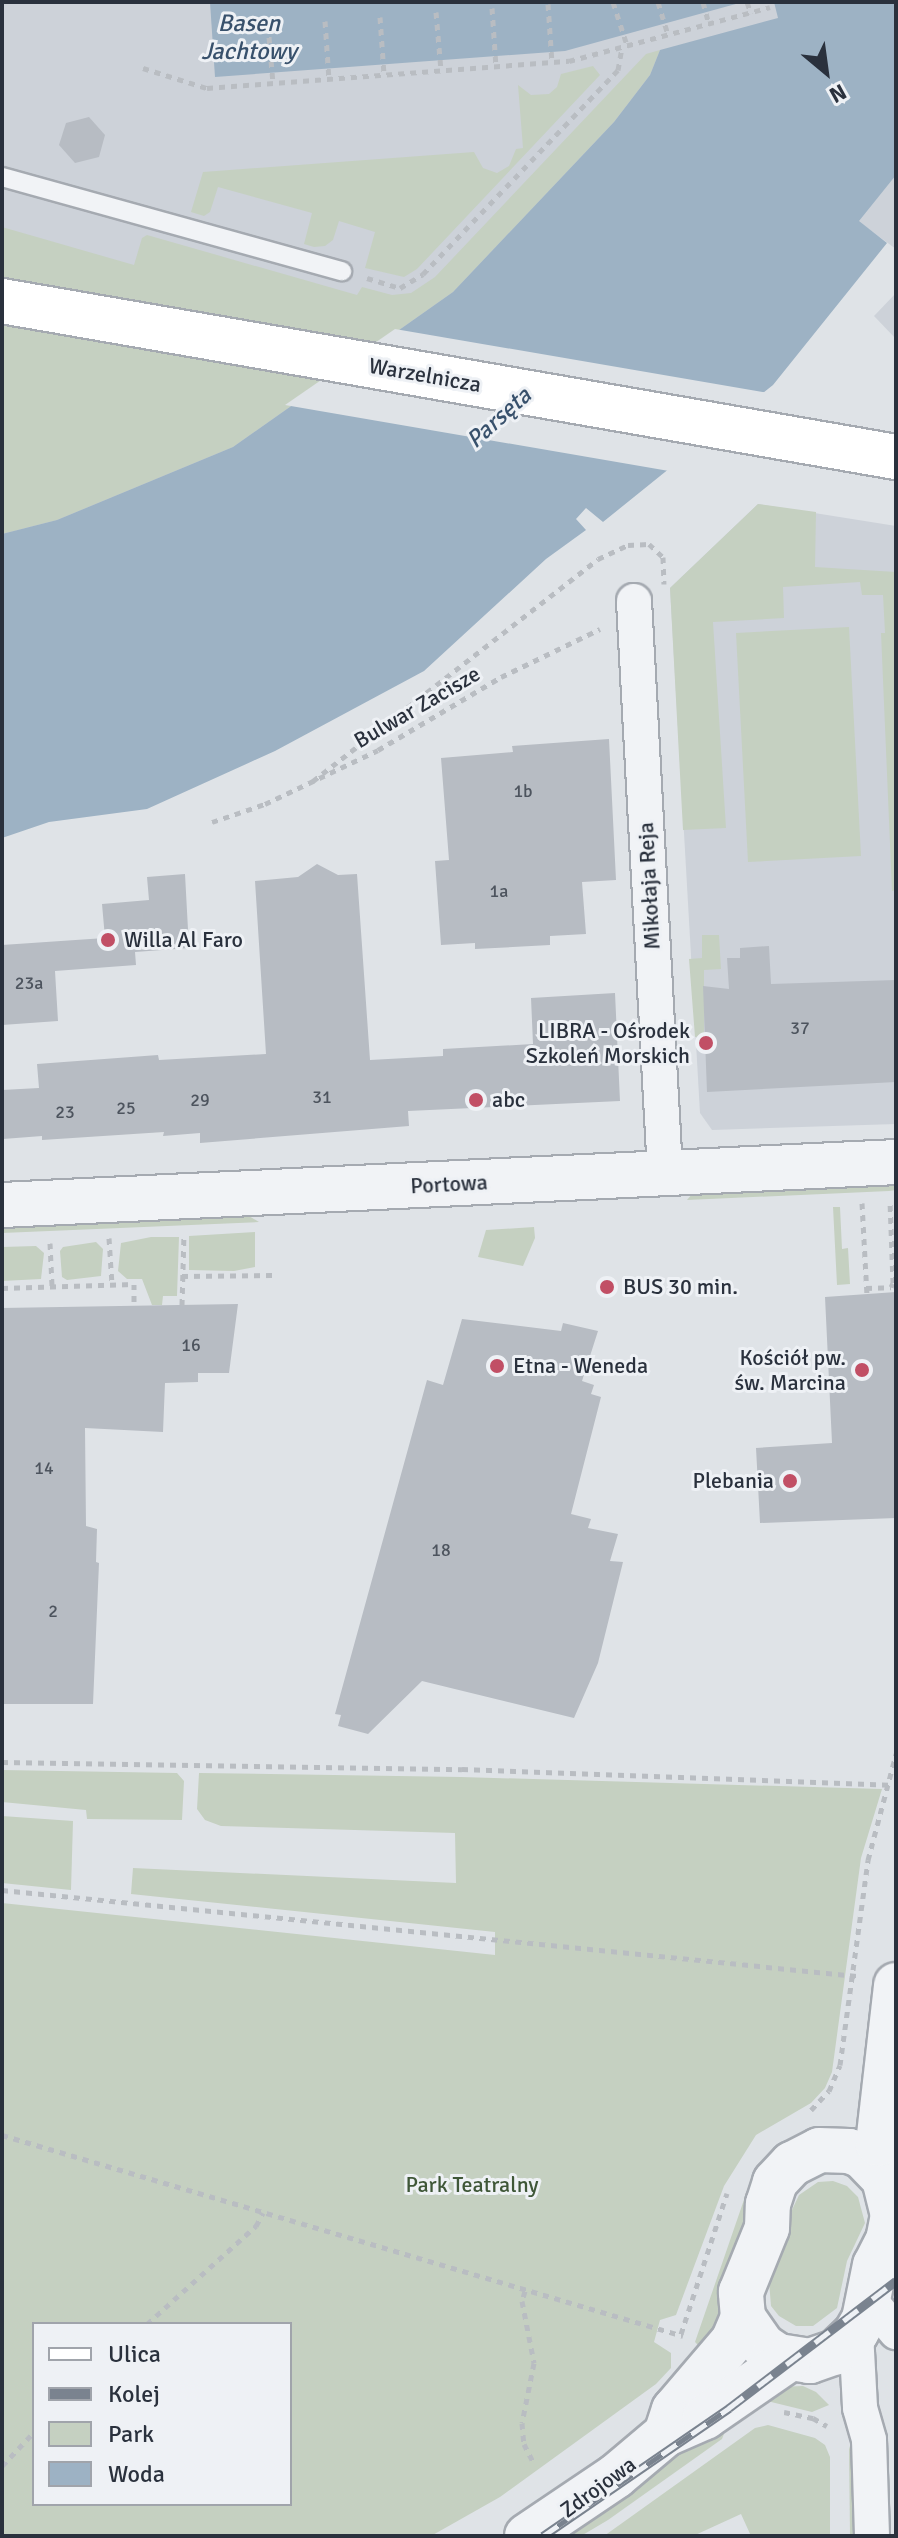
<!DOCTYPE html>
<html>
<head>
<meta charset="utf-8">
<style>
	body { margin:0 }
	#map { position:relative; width:898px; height:2538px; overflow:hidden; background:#dfe3e7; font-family:Signika,sans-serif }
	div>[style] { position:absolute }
	.built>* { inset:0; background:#cdd2d9 }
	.green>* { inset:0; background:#c5d0c1 }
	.water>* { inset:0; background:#9db2c4 }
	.pier>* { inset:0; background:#dfe3e7 }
	.building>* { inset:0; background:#b7bcc3 }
	.path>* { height:5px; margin-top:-2.5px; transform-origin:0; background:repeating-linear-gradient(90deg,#b9bdc2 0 6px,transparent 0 12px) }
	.roads { filter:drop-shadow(2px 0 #a5aab1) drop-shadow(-2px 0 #a5aab1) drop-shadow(0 2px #a5aab1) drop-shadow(0 -2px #a5aab1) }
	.service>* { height:18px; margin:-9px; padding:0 9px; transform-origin:9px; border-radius:9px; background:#f1f3f6 }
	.minor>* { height:34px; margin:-17px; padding:0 17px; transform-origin:17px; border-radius:17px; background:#f1f3f6 }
	.tertiary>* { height:44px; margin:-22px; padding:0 22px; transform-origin:22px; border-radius:22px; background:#f1f3f6 }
	.primary>* { height:44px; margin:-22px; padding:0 22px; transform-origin:22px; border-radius:22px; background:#fff }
	.rail>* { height:9px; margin-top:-4.5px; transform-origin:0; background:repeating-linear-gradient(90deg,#eef1f5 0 18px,#7a838f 0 36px); box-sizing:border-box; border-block:2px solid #7a838f }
	.dots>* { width:22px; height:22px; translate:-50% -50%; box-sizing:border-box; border:4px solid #eef1f5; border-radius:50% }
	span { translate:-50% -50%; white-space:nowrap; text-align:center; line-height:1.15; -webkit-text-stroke:6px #eef1f5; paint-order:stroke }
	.number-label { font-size:18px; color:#4d545e }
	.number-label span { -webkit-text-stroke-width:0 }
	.street-label { font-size:22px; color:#2a313d }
	.poi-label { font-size:22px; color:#2a313d }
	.left { translate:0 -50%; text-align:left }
	.right { translate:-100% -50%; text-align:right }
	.park-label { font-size:22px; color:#3f5738 }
	.water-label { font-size:24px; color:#38516c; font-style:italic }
	.frame { position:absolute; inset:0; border:4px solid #2a313d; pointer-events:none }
	.legend { position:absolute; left:32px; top:2322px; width:260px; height:184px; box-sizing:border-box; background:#eef1f5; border:2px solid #a0a4ab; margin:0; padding:10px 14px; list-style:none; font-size:24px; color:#2a313d }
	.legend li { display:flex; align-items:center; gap:16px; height:40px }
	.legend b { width:40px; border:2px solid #a0a4ab }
	.north { position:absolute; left:786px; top:32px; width:80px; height:80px; -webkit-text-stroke:6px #eef1f5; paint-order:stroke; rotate:151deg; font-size:22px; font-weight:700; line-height:32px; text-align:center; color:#2a313d }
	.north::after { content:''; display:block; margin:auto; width:28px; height:36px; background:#2a313d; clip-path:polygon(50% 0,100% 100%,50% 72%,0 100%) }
</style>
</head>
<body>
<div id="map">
	<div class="built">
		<div style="clip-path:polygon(2px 2px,896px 2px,896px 249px,859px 222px,2px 826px)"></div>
		<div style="clip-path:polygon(896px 293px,896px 339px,874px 316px)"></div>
		<div style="clip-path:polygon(758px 504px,896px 526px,896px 1124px,712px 1130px,700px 1113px,670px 588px)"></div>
	</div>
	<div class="green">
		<div style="clip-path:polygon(660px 50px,650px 75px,614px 122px,453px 292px,233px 447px,57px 520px,2px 534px,2px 227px,134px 265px,142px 238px,147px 235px,357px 295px,362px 287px,392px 295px,411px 293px,435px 277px,646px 54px)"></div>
		<div style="clip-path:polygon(593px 66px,600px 75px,417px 269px,404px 277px,365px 268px,375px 232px,339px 221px,333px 240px,325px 246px,314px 247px,304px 244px,312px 213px,218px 187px,210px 212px,204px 216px,191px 212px,203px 172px,474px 152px,483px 168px,497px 173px,509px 166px,516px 149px,523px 148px,518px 85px,531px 95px,549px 94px,557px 87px,561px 74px)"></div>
		<div style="clip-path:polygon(758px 504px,816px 512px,815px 567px,896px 572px,896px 890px,892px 891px,881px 633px,885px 633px,883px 595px,862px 595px,860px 582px,783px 587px,784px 618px,713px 622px,726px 828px,683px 830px,670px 588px)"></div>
		<div style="clip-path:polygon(849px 627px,861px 856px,748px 862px,736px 633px)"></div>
		<div style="clip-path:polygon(702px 935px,719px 935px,721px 969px,704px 970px,704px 1036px,695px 1037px,689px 959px,702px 958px)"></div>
		<div style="clip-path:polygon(896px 1183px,896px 1190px,889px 1191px,687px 1200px,697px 1188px)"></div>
		<div style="clip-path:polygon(833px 1207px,840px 1207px,842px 1249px,848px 1248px,850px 1284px,837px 1285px)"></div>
		<div style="clip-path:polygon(242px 1212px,259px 1222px,2px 1233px,2px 1224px)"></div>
		<div style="clip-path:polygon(534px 1227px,535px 1238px,523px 1266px,478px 1257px,486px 1230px)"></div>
		<div style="clip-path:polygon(255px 1232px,255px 1267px,234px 1271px,189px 1270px,189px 1236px)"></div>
		<div style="clip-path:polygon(151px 1237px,179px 1237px,177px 1296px,163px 1296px,162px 1305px,152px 1305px,142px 1279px,127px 1279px,118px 1271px,121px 1243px)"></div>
		<div style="clip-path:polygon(96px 1242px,103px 1249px,101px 1276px,67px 1280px,62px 1277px,60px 1251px,63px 1247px)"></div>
		<div style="clip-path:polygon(36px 1246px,44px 1253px,41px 1279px,2px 1281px,2px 1247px)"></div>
		<div style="clip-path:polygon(2px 1770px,177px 1773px,184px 1781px,182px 1820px,87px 1819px,86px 1810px,2px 1802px)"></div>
		<div style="clip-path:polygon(evenodd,199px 1773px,461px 1777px,882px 1789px,861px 1858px,832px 2072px,825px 2088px,811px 2103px,756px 2135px,724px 2186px,676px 2315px,660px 2320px,654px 2342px,671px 2353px,671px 2368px,656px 2384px,500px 2497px,431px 2536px,2px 2536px,2px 1903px,495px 1955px,495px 1932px,131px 1894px,133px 1868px,456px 1883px,455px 1833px,221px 1826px,205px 1820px,197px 1809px,199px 1773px,34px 2324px,290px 2324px,290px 2504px,34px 2504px,34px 2324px)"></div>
		<div style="clip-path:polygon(2px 1816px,73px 1821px,71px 1890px,2px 1883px)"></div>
		<div style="clip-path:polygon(833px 2181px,847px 2186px,858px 2197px,865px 2223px,847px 2261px,837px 2308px,813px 2326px,796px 2326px,779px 2316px,771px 2306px,769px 2281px,785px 2248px,791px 2212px,799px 2195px,818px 2182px)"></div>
		<div style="clip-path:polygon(747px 2191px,753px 2193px,723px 2287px,723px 2307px,706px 2353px,695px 2342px)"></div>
		<div style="clip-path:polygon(803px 2386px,816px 2392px,829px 2405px,812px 2412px,755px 2398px,779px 2387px)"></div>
		<div style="clip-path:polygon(768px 2425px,815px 2438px,825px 2445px,830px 2457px,830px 2536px,751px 2536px,741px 2514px,693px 2536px,604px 2536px,755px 2428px)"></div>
		<div style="clip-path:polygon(727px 2426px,722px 2439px,608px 2520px,581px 2536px,561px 2536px,713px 2427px)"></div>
		<div style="clip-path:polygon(849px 2446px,855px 2466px,858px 2536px,850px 2536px)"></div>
	</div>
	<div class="water">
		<div style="clip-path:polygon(210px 2px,743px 2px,565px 51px,215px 77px)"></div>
		<div style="clip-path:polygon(774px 2px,896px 2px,896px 175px,859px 221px,887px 243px,773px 385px,603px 522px,586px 508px,576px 519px,586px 530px,546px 559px,424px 671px,275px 751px,147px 809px,49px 822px,2px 838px,2px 534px,57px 520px,233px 447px,453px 292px,614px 122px,650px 75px,660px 50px,778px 18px)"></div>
	</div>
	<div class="pier">
		<div style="clip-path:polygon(395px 329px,769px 393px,669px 471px,285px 405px)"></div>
	</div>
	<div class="building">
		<div style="clip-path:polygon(89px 117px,105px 135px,99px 157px,75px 163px,59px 145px,66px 123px)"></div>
		<div style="clip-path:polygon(609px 739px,616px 880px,582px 882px,586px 934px,550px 936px,550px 945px,475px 949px,475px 943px,441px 945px,435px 861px,449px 860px,441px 758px,513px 752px,512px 746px)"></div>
		<div style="clip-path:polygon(317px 864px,338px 875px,357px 874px,370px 1060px,443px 1056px,443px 1049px,533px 1044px,531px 998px,615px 993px,620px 1101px,408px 1111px,409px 1126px,200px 1143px,200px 1133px,163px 1136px,164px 1132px,42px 1140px,42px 1136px,3px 1139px,2px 1090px,39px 1088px,37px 1064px,158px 1055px,159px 1060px,266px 1054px,255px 881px,298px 877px)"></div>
		<div style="clip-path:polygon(185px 874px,189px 948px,135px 952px,136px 965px,55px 971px,58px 1021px,2px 1025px,2px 945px,105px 938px,102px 904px,149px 900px,147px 877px)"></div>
		<div style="clip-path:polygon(769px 946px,771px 984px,896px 980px,896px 1082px,707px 1092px,703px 986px,729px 989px,727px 958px,740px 958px,740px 948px)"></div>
		<div style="clip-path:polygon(896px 1292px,896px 1518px,760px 1523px,756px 1448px,832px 1443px,825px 1297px)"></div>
		<div style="clip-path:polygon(238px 1304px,229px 1373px,198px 1373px,198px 1382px,165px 1383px,163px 1432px,85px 1428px,86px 1526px,97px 1529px,96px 1562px,99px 1563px,93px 1704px,2px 1704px,2px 1308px)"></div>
		<div style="clip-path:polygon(462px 1319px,561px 1331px,563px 1323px,598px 1331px,582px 1381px,594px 1385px,591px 1394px,601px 1397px,571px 1514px,591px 1519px,588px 1528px,618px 1534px,610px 1561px,623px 1562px,598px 1663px,574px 1718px,422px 1681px,368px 1734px,338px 1726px,341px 1715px,335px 1714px,427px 1380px,443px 1385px)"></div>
	</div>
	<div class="path">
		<div style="left:613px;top:2px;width:45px;rotate:72deg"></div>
		<div style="left:658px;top:2px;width:34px;rotate:73deg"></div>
		<div style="left:703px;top:2px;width:23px;rotate:75deg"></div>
		<div style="left:747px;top:2px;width:12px;rotate:70deg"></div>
		<div style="left:548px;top:4px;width:58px;rotate:86.1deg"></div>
		<div style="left:492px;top:8px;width:58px;rotate:86.1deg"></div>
		<div style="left:436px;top:12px;width:58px;rotate:85.1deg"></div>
		<div style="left:380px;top:17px;width:57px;rotate:86deg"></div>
		<div style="left:325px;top:21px;width:58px;rotate:86.1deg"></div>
		<div style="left:268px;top:25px;width:58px;rotate:85.1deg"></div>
		<div style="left:143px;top:68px;width:67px;rotate:17.4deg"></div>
		<div style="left:207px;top:88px;width:363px;rotate:-4.3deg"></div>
		<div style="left:569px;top:61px;width:208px;rotate:-15deg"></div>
		<div style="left:367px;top:278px;width:34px;rotate:17deg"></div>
		<div style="left:400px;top:288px;width:27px;rotate:-31deg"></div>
		<div style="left:423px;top:274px;width:282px;rotate:-46.3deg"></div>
		<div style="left:618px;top:70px;width:23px;rotate:-80deg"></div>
		<div style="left:313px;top:781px;width:361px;rotate:-37.9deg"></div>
		<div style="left:598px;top:559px;width:33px;rotate:-25deg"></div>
		<div style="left:628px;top:545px;width:21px;rotate:-3deg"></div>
		<div style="left:649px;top:544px;width:19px;rotate:43deg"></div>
		<div style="left:663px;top:557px;width:27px;rotate:88deg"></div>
		<div style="left:212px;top:822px;width:56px;rotate:-18.8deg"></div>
		<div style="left:265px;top:804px;width:125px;rotate:-25.5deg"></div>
		<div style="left:378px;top:750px;width:143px;rotate:-30.7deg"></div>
		<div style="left:501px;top:677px;width:110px;rotate:-25.9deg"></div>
		<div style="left:862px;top:1203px;width:91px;rotate:86.9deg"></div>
		<div style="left:109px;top:1238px;width:47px;rotate:86.3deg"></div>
		<div style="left:50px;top:1243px;width:43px;rotate:87.3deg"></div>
		<div style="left:182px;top:1276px;width:90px;rotate:-0.6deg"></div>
		<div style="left:2px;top:1288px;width:132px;rotate:-1.7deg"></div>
		<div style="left:134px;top:1284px;width:22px;rotate:90deg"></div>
		<div style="left:866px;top:1288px;width:25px;rotate:-2deg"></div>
		<div style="left:891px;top:1287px;width:4px;rotate:-63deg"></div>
		<div style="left:893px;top:1283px;width:80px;rotate:-92.1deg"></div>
		<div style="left:182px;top:1305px;width:71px;rotate:-88.4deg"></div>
		<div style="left:2px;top:1762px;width:460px;rotate:0.9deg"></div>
		<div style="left:462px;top:1769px;width:434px;rotate:2.1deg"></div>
		<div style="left:2px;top:1890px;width:859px;rotate:5.74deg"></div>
		<div style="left:811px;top:2110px;width:26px;rotate:-47deg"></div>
		<div style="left:829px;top:2091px;width:28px;rotate:-67deg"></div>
		<div style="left:840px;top:2065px;width:207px;rotate:-82.2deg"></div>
		<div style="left:868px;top:1860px;width:110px;rotate:-75.2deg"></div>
		<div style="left:2px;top:2135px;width:710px;rotate:16.44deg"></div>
		<div style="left:525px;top:2291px;width:10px;rotate:107deg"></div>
		<div style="left:522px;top:2301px;width:63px;rotate:79deg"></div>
		<div style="left:534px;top:2363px;width:61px;rotate:101.3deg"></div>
		<div style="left:522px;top:2423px;width:21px;rotate:85deg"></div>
		<div style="left:524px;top:2444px;width:20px;rotate:63deg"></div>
		<div style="left:147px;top:2324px;width:147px;rotate:-42deg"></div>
		<div style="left:256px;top:2226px;width:15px;rotate:-62deg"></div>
		<div style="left:681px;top:2334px;width:148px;rotate:-71.9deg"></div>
		<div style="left:784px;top:2412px;width:30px;rotate:12deg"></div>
		<div style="left:813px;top:2418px;width:16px;rotate:30deg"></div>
		<div style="left:2px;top:2466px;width:47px;rotate:-46.7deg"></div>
	</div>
	<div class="roads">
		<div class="service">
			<div style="left:2px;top:177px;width:353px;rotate:15.5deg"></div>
		</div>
		<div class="minor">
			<div style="left:634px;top:601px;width:572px;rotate:86.89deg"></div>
			<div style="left:869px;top:2299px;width:43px;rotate:50.7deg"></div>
			<div style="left:856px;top:2333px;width:75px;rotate:86.9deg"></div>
			<div style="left:860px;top:2408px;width:33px;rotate:74deg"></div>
			<div style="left:869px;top:2440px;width:96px;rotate:88.2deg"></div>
		</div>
		<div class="tertiary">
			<div style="left:2px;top:1205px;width:895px;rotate:-2.75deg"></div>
			<div style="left:819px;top:2150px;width:30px;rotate:2deg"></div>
			<div style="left:849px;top:2151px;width:14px;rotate:21deg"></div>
			<div style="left:862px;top:2156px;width:32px;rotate:46deg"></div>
			<div style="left:884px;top:2179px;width:37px;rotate:76deg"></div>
			<div style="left:893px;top:2215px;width:25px;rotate:101deg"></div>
			<div style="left:888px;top:2240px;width:28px;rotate:117deg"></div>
			<div style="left:875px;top:2265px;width:55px;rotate:101.5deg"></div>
			<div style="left:864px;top:2319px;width:16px;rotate:120deg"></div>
			<div style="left:856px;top:2333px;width:28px;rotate:136deg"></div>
			<div style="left:836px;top:2352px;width:28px;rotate:161deg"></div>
			<div style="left:810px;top:2361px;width:32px;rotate:-171deg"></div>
			<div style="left:778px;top:2356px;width:18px;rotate:-146deg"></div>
			<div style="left:763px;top:2346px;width:35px;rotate:-125deg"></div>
			<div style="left:743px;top:2317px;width:25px;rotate:-95deg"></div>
			<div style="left:741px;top:2292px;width:69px;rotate:-67.9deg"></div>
			<div style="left:767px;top:2228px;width:24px;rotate:-88deg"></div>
			<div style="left:768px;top:2204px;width:23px;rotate:-72deg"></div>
			<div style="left:775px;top:2182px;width:25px;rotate:-47deg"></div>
			<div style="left:792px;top:2164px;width:30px;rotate:-27deg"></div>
			<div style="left:884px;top:2179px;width:36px;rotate:-100deg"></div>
			<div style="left:878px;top:2144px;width:160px;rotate:-83.5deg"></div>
			<div style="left:666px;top:2434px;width:25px;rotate:-72deg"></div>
			<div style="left:674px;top:2410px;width:91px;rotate:-49.5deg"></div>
			<div style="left:733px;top:2341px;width:26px;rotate:-67deg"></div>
			<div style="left:527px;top:2536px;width:107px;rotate:-34deg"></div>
			<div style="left:616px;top:2476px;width:65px;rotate:-40deg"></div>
			<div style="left:666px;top:2434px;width:43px;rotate:-23.6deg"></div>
			<div style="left:705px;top:2417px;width:102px;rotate:-34.6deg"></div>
		</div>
		<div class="primary">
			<div style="left:2px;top:301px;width:908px;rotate:9.9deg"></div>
		</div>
	</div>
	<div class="rail">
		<div style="left:543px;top:2536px;width:226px;rotate:-34.5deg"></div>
		<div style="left:729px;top:2408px;width:210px;rotate:-37.3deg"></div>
	</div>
	<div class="dots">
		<div style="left:108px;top:940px;background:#c14f65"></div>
		<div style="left:706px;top:1043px;background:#c14f65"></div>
		<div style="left:476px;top:1100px;background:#c14f65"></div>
		<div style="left:607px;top:1287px;background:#c14f65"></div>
		<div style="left:497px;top:1366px;background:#c14f65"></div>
		<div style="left:862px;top:1370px;background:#c14f65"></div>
		<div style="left:790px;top:1481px;background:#c14f65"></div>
	</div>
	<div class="number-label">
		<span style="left:523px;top:791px">1b</span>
		<span style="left:499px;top:891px">1a</span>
		<span style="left:29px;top:983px">23a</span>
		<span style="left:800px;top:1028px">37</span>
		<span style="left:322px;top:1097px">31</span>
		<span style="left:200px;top:1100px">29</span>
		<span style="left:126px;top:1108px">25</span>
		<span style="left:65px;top:1112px">23</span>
		<span style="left:191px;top:1345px">16</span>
		<span style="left:44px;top:1468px">14</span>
		<span style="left:441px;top:1550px">18</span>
		<span style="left:53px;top:1611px">2</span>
	</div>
	<div class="street-label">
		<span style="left:425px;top:375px;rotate:10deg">Warzelnicza</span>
		<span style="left:417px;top:707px;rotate:-30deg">Bulwar Zacisze</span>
		<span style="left:649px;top:886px;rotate:-93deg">Mikołaja Reja</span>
		<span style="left:449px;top:1184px;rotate:-3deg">Portowa</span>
		<span style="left:598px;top:2487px;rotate:-36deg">Zdrojowa</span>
	</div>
	<div class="poi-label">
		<span class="left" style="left:124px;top:940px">Willa Al Faro</span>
		<span class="right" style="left:690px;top:1043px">LIBRA - Ośrodek<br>Szkoleń Morskich</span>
		<span class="left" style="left:492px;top:1100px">abc</span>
		<span class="left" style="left:623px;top:1287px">BUS 30 min.</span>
		<span class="right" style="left:846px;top:1370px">Kościół pw.<br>św. Marcina</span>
		<span class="left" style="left:513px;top:1366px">Etna - Weneda</span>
		<span class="right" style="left:774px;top:1481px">Plebania</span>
	</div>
	<div class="park-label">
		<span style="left:472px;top:2185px">Park Teatralny</span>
	</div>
	<div class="water-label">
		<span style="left:249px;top:38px">Basen<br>Jachtowy</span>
		<span style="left:499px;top:418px;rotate:-42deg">Parsęta</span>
	</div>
	<div class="frame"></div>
	<ul class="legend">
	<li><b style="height:10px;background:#fff"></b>Ulica</li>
	<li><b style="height:10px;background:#7a838f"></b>Kolej</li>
	<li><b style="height:22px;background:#c5d0c1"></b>Park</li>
	<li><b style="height:22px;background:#9db2c4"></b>Woda</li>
	</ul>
	<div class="north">N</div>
</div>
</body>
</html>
